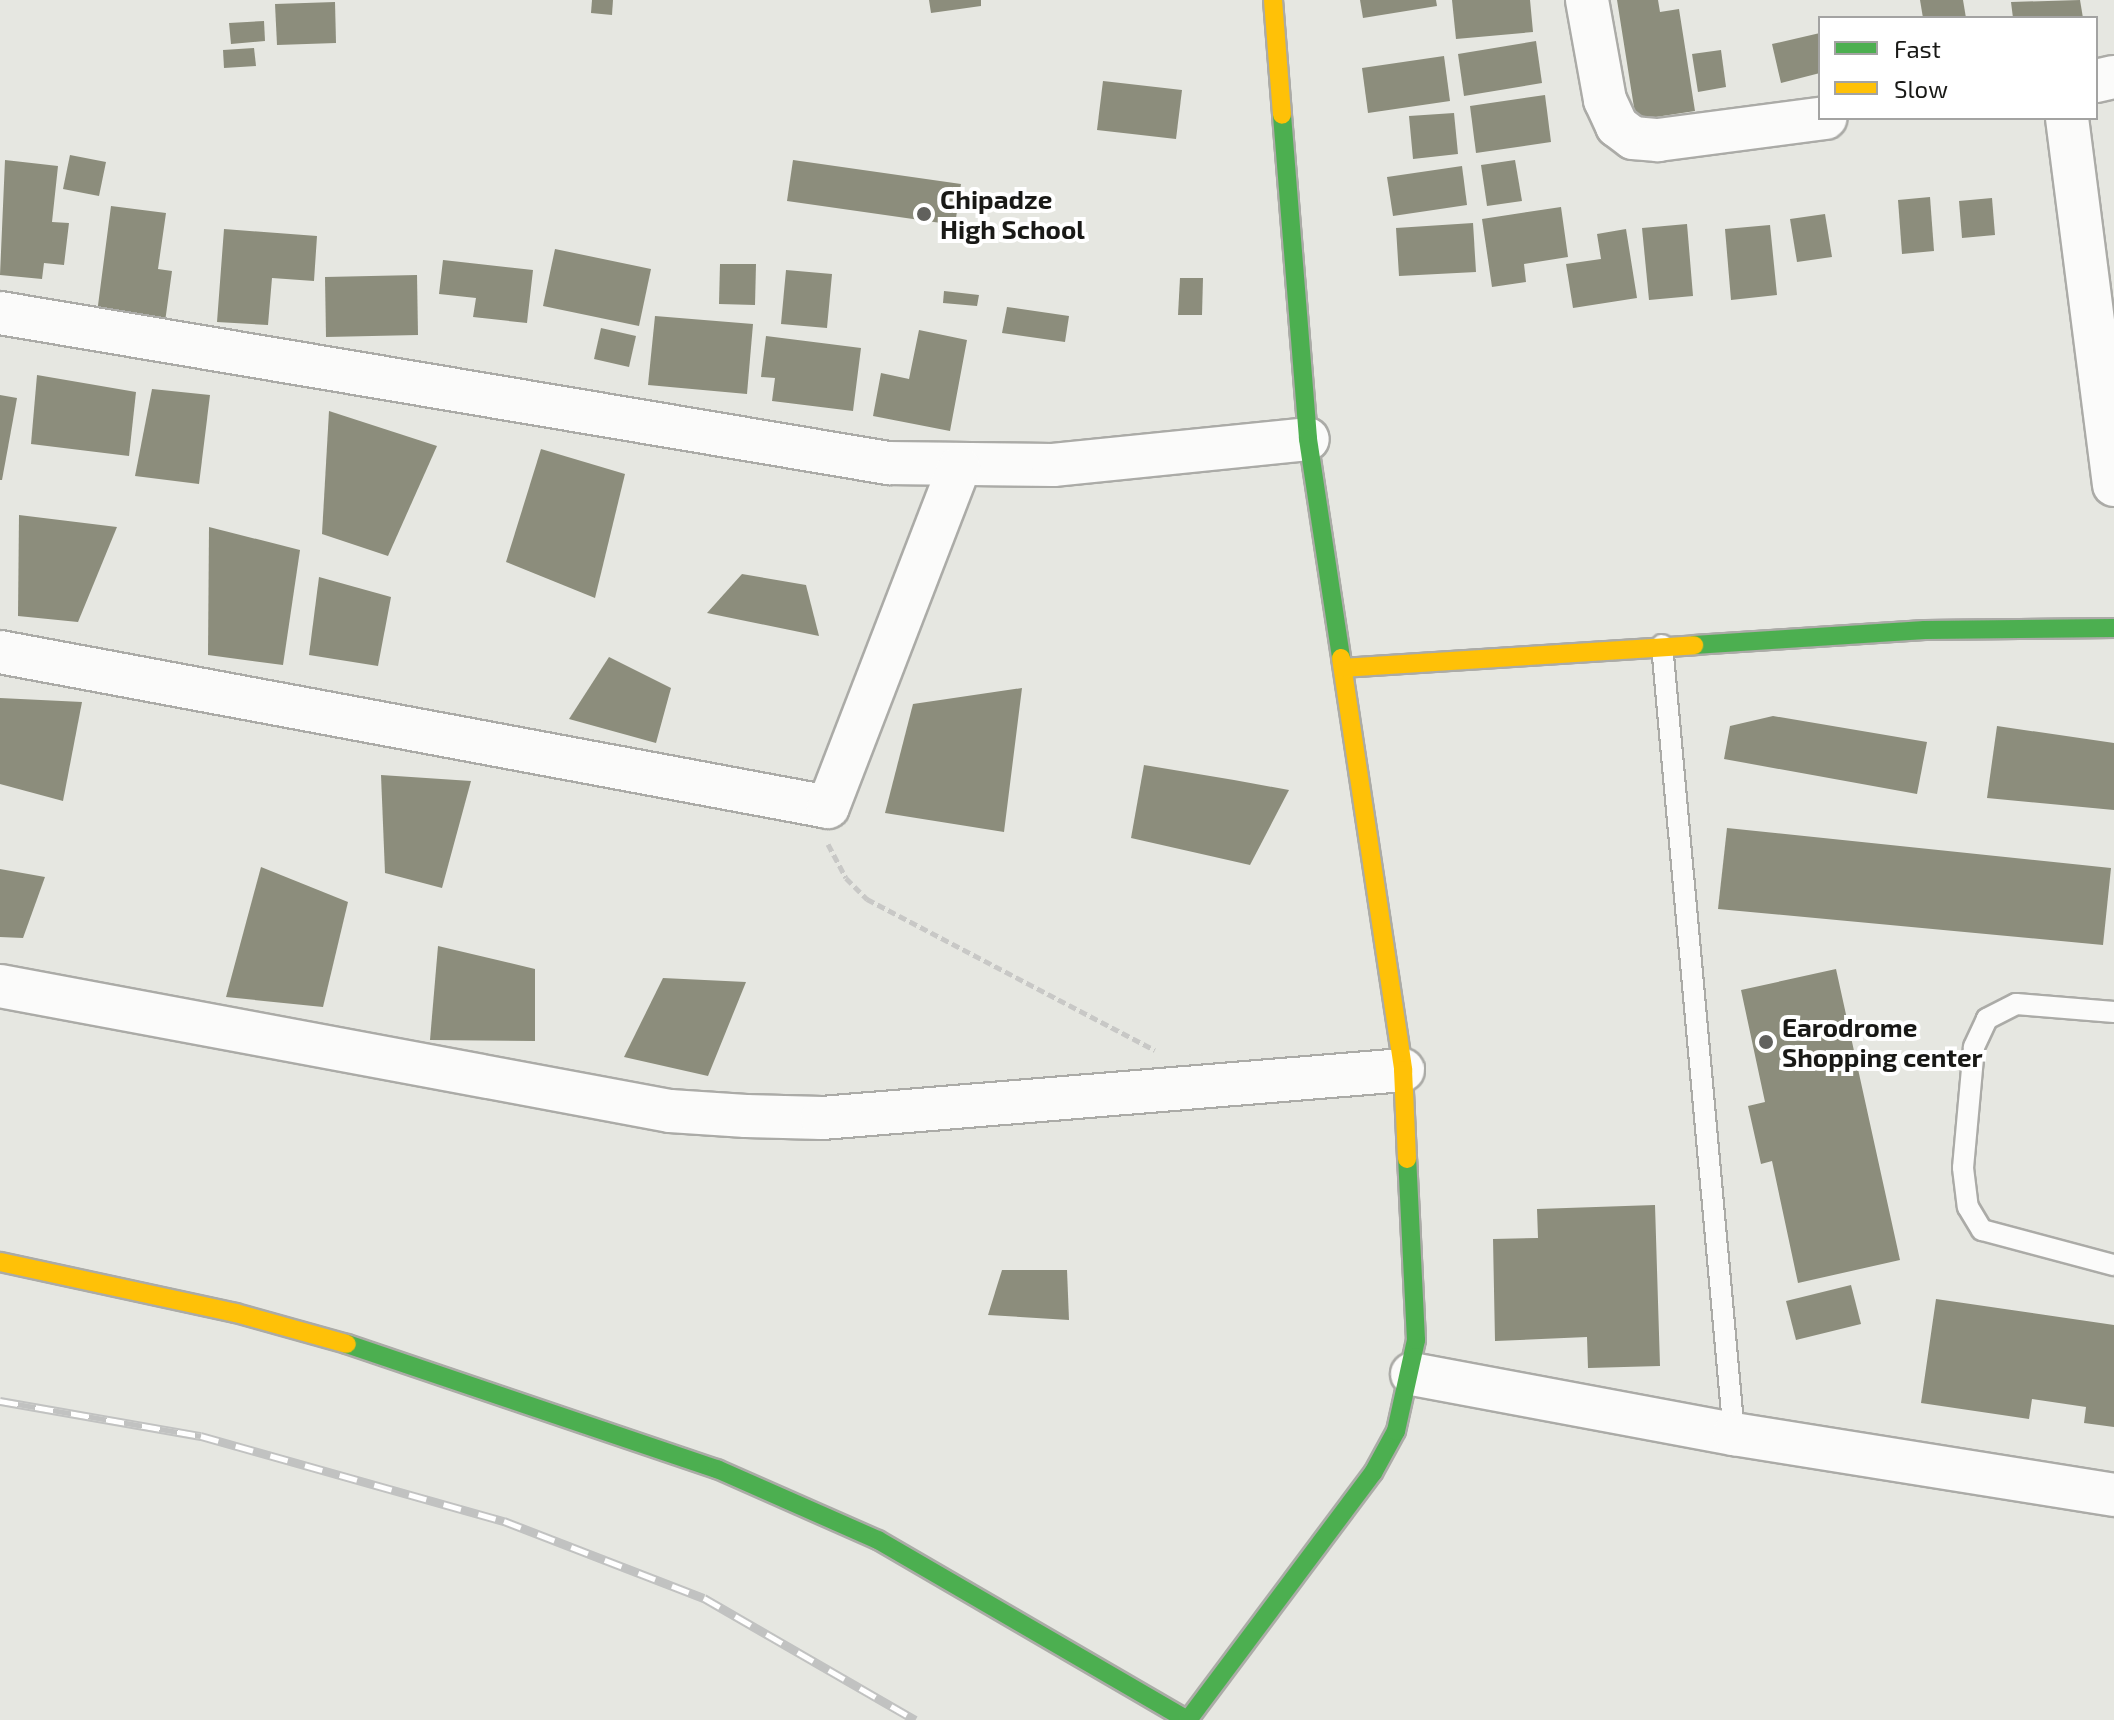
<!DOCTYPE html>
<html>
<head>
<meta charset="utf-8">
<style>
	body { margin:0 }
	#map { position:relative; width:2114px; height:1720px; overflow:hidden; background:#e6e7e1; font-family:"Exo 2",sans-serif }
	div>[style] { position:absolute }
	.building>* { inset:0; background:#8c8d7c }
	.path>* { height:5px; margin-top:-2.5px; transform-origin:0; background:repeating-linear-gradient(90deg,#c8c8c6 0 8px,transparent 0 12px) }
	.roads { filter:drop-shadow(2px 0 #ababa7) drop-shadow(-2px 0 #ababa7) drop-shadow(0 2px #ababa7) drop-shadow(0 -2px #ababa7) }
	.lane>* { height:20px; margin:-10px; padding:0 10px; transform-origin:10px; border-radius:10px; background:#fbfbfa }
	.street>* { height:42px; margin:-21px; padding:0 21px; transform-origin:21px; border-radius:21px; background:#fbfbfa }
	.fast>* { height:18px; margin:-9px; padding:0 9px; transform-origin:9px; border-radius:9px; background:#4caf50 }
	.slow>* { height:18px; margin:-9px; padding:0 9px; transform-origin:9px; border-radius:9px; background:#ffc107 }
	.rail>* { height:9px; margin-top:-4.5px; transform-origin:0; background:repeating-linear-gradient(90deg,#fff 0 18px,#c1c2c1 0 36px); box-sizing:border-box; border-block:2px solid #c1c2c1 }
	.dots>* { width:22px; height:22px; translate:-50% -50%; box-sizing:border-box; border:4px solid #fff; border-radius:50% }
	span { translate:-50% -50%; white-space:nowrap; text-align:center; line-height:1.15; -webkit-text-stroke:8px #fff; paint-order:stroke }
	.poi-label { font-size:26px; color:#191916; font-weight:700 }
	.left { translate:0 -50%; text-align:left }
	.legend { position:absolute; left:1818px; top:16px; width:280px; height:104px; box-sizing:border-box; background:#fff; border:2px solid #a3a3a2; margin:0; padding:10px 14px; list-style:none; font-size:24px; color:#191916 }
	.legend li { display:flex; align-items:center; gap:16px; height:40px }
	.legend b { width:40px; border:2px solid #a3a3a2 }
</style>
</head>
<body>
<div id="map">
	<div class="building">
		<div style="clip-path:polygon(592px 0,613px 0,612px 15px,591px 13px)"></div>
		<div style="clip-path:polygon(929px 0,981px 0,981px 6px,931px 13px)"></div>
		<div style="clip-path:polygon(1360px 0,1436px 0,1437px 6px,1363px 18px)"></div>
		<div style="clip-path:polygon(1452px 0,1530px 0,1533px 32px,1456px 39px)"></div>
		<div style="clip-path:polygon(1617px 0,1658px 0,1660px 12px,1679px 9px,1695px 111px,1636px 120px)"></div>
		<div style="clip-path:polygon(1920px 0,1963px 0,1966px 18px,1923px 18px)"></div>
		<div style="clip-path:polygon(2080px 0,2083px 18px,2013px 18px,2011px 2px)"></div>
		<div style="clip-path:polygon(335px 2px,336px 43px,277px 45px,275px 4px)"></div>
		<div style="clip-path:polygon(264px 21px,265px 41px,231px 44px,229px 23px)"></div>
		<div style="clip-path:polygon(1820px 33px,1820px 73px,1781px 83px,1772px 44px)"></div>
		<div style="clip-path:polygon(1536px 41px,1542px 83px,1464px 96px,1458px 54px)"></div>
		<div style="clip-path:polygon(254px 48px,256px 66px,224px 68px,223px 50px)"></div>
		<div style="clip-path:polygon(1721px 50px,1726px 87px,1698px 92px,1692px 54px)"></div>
		<div style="clip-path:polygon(1444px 56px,1450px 101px,1368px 113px,1362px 68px)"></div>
		<div style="clip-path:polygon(1103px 81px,1182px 90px,1176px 139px,1097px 130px)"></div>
		<div style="clip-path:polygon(1545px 95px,1551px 142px,1476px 153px,1470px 106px)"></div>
		<div style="clip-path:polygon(1454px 113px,1458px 154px,1413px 159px,1409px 116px)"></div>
		<div style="clip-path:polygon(70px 155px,106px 162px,99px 196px,63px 189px)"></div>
		<div style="clip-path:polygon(5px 160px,58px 166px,52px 222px,69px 223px,64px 265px,44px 263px,42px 279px,0 275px)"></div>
		<div style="clip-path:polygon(793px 160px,961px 184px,955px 225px,787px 201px)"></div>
		<div style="clip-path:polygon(1515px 160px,1522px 201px,1487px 206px,1481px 165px)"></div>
		<div style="clip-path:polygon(1462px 166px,1467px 205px,1393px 216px,1387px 177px)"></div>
		<div style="clip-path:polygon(1930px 197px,1934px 251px,1902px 254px,1898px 200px)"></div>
		<div style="clip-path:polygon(1992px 198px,1995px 235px,1962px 238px,1959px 201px)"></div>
		<div style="clip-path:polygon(111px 206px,166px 213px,158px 269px,172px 271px,165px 322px,97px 313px)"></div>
		<div style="clip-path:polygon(1561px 207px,1568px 257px,1524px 264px,1526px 282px,1492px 287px,1482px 219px)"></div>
		<div style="clip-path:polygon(1825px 214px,1832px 257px,1797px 262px,1790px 219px)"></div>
		<div style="clip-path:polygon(1473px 223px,1476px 272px,1399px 276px,1396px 228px)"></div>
		<div style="clip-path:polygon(1687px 224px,1693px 296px,1649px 300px,1642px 228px)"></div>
		<div style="clip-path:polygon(1770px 225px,1777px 295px,1731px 300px,1725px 229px)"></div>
		<div style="clip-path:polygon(224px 229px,317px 236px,314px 281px,272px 278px,268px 325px,217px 322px)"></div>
		<div style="clip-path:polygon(1626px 229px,1637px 298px,1573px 308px,1566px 264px,1601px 259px,1597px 234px)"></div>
		<div style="clip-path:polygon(555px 249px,651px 269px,639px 326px,543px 306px)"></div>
		<div style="clip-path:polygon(443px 260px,533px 270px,527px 323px,473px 317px,476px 298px,439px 294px)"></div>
		<div style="clip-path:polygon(720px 264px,756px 264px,755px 305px,719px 304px)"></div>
		<div style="clip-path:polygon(786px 270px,832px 274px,827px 328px,781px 324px)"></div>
		<div style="clip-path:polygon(417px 275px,418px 335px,326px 337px,325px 277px)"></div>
		<div style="clip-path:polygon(1180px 278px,1203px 278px,1202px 315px,1178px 315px)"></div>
		<div style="clip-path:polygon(944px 291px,979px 295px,977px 306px,943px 303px)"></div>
		<div style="clip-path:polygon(1007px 307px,1069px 316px,1065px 342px,1002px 333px)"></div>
		<div style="clip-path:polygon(655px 316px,753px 324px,747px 394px,648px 385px)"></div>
		<div style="clip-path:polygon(601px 328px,636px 336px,629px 367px,594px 359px)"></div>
		<div style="clip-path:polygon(919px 330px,967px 340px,950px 431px,873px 416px,881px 373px,909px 379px)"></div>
		<div style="clip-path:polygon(766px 336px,861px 348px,853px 411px,772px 401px,775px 378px,761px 377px)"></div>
		<div style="clip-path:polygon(37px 375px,136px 392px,129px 456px,31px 444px)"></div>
		<div style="clip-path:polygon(152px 389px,210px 395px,199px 484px,135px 476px)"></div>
		<div style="clip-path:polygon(0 395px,17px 398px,2px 480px,0 480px)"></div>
		<div style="clip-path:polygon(329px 411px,437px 446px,388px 556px,322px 534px)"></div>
		<div style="clip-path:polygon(541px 449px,625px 474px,595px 598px,506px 562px)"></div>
		<div style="clip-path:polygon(19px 515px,117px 527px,78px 622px,18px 616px)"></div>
		<div style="clip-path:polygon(209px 527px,300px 550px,283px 665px,208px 655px)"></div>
		<div style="clip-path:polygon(742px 574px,806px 585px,819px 636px,707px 613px)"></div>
		<div style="clip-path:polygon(319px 577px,391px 597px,378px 666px,309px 655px)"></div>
		<div style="clip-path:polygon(609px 657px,671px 688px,656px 743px,569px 719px)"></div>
		<div style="clip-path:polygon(1022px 688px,1004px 832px,885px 813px,913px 704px)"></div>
		<div style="clip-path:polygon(0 698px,82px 702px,63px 801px,0 784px)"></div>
		<div style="clip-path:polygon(1773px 716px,1927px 742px,1917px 794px,1724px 759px,1730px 726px)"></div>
		<div style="clip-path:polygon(1997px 726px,2114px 743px,2114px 810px,1987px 798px)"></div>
		<div style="clip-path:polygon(1144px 765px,1234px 780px,1289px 790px,1250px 865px,1131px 838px)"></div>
		<div style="clip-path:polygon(381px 775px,471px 781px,442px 888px,385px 873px)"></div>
		<div style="clip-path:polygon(1727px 828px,2111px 868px,2103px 945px,1718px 909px)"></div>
		<div style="clip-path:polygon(261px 867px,348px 902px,323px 1007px,226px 997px)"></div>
		<div style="clip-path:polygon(0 869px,45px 877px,23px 938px,0 937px)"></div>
		<div style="clip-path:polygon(438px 946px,535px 969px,535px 1041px,430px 1040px)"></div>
		<div style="clip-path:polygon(1836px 969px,1900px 1260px,1798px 1283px,1772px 1161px,1761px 1164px,1748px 1106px,1765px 1102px,1741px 990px)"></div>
		<div style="clip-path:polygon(663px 978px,746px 982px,708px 1076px,624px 1057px)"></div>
		<div style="clip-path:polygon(1655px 1205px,1660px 1366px,1588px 1368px,1587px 1337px,1495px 1341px,1493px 1239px,1538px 1238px,1537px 1209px)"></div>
		<div style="clip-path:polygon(1002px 1270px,1067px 1270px,1069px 1320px,988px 1315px)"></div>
		<div style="clip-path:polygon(1851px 1285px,1861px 1324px,1796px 1340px,1786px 1301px)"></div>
		<div style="clip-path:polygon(1936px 1299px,2114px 1325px,2114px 1427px,2084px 1423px,2086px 1407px,2032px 1399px,2029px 1419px,1921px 1403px)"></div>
	</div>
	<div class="path">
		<div style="left:828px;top:844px;width:38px;rotate:62deg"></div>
		<div style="left:846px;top:878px;width:30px;rotate:45deg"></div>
		<div style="left:867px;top:899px;width:325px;rotate:27.7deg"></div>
	</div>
	<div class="roads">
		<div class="lane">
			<div style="left:1662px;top:645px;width:792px;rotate:84.79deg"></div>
			<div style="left:2114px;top:1012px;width:98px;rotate:-175.3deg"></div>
			<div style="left:2016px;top:1004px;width:33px;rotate:153deg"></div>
			<div style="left:1987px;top:1019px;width:31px;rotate:115deg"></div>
			<div style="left:1974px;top:1047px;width:121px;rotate:95.2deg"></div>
			<div style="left:1963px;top:1168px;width:39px;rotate:83deg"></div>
			<div style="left:1968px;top:1207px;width:27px;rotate:59deg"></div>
			<div style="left:1982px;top:1230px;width:137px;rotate:14.9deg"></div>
		</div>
		<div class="street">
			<div style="left:1587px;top:0;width:102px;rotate:79.8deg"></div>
			<div style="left:1605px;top:100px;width:29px;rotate:65deg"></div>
			<div style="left:1617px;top:126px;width:20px;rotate:37deg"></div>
			<div style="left:1633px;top:138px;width:25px;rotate:5deg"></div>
			<div style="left:1658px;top:140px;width:169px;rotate:-7.5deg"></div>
			<div style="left:2096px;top:81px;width:18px;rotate:-13deg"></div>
			<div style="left:2067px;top:118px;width:370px;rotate:82.7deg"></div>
			<div style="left:0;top:313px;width:901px;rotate:9.59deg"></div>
			<div style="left:888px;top:463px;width:165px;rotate:0.7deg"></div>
			<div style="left:1053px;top:465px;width:256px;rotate:-5.8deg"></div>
			<div style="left:0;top:652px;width:842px;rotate:10.6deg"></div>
			<div style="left:828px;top:807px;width:364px;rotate:-68.9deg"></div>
			<div style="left:0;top:986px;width:682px;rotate:10.57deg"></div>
			<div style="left:670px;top:1111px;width:76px;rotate:3.8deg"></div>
			<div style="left:746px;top:1116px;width:76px;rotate:1.5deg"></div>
			<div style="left:822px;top:1118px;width:583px;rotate:-4.72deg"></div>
			<div style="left:1412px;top:1374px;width:328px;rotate:10.6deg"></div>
			<div style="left:1734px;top:1434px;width:385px;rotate:9.1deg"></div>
		</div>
		<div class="fast">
			<div style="left:1282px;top:115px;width:325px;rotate:85.4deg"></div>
			<div style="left:1308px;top:439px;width:221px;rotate:81.4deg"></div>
			<div style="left:1694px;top:645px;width:231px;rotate:-3.7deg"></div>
			<div style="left:1925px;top:630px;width:189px;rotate:-0.6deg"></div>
			<div style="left:347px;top:1344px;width:391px;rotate:18.7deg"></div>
			<div style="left:717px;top:1469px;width:176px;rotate:23.8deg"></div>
			<div style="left:878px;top:1540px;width:358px;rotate:30.2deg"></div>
			<div style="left:1188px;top:1720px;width:309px;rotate:-53.2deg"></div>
			<div style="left:1373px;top:1473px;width:48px;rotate:-61.3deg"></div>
			<div style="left:1396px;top:1431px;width:93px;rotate:-77.6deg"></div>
			<div style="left:1416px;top:1340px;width:181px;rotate:-92.8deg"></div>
		</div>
		<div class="slow">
			<div style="left:1273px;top:0;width:115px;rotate:85.5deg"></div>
			<div style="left:1341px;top:658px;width:417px;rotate:81.4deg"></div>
			<div style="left:1403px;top:1070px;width:89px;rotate:87.4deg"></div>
			<div style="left:1343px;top:668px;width:352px;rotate:-3.7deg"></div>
			<div style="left:0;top:1262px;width:241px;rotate:12.2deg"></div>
			<div style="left:236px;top:1313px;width:115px;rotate:15.6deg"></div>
		</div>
	</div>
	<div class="rail">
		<div style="left:0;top:1401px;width:204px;rotate:9.9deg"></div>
		<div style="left:201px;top:1436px;width:315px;rotate:15.7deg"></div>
		<div style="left:504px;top:1521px;width:214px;rotate:21.1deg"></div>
		<div style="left:704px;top:1598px;width:244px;rotate:30deg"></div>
	</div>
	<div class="dots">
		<div style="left:924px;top:214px;background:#61615d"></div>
		<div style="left:1766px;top:1042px;background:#61615d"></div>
	</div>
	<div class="poi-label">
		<span class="left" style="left:940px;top:214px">Chipadze<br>High School</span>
		<span class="left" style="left:1782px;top:1042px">Earodrome<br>Shopping center</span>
	</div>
	<ul class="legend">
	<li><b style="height:10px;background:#4caf50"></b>Fast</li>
	<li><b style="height:10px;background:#ffc107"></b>Slow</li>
	</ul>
</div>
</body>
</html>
